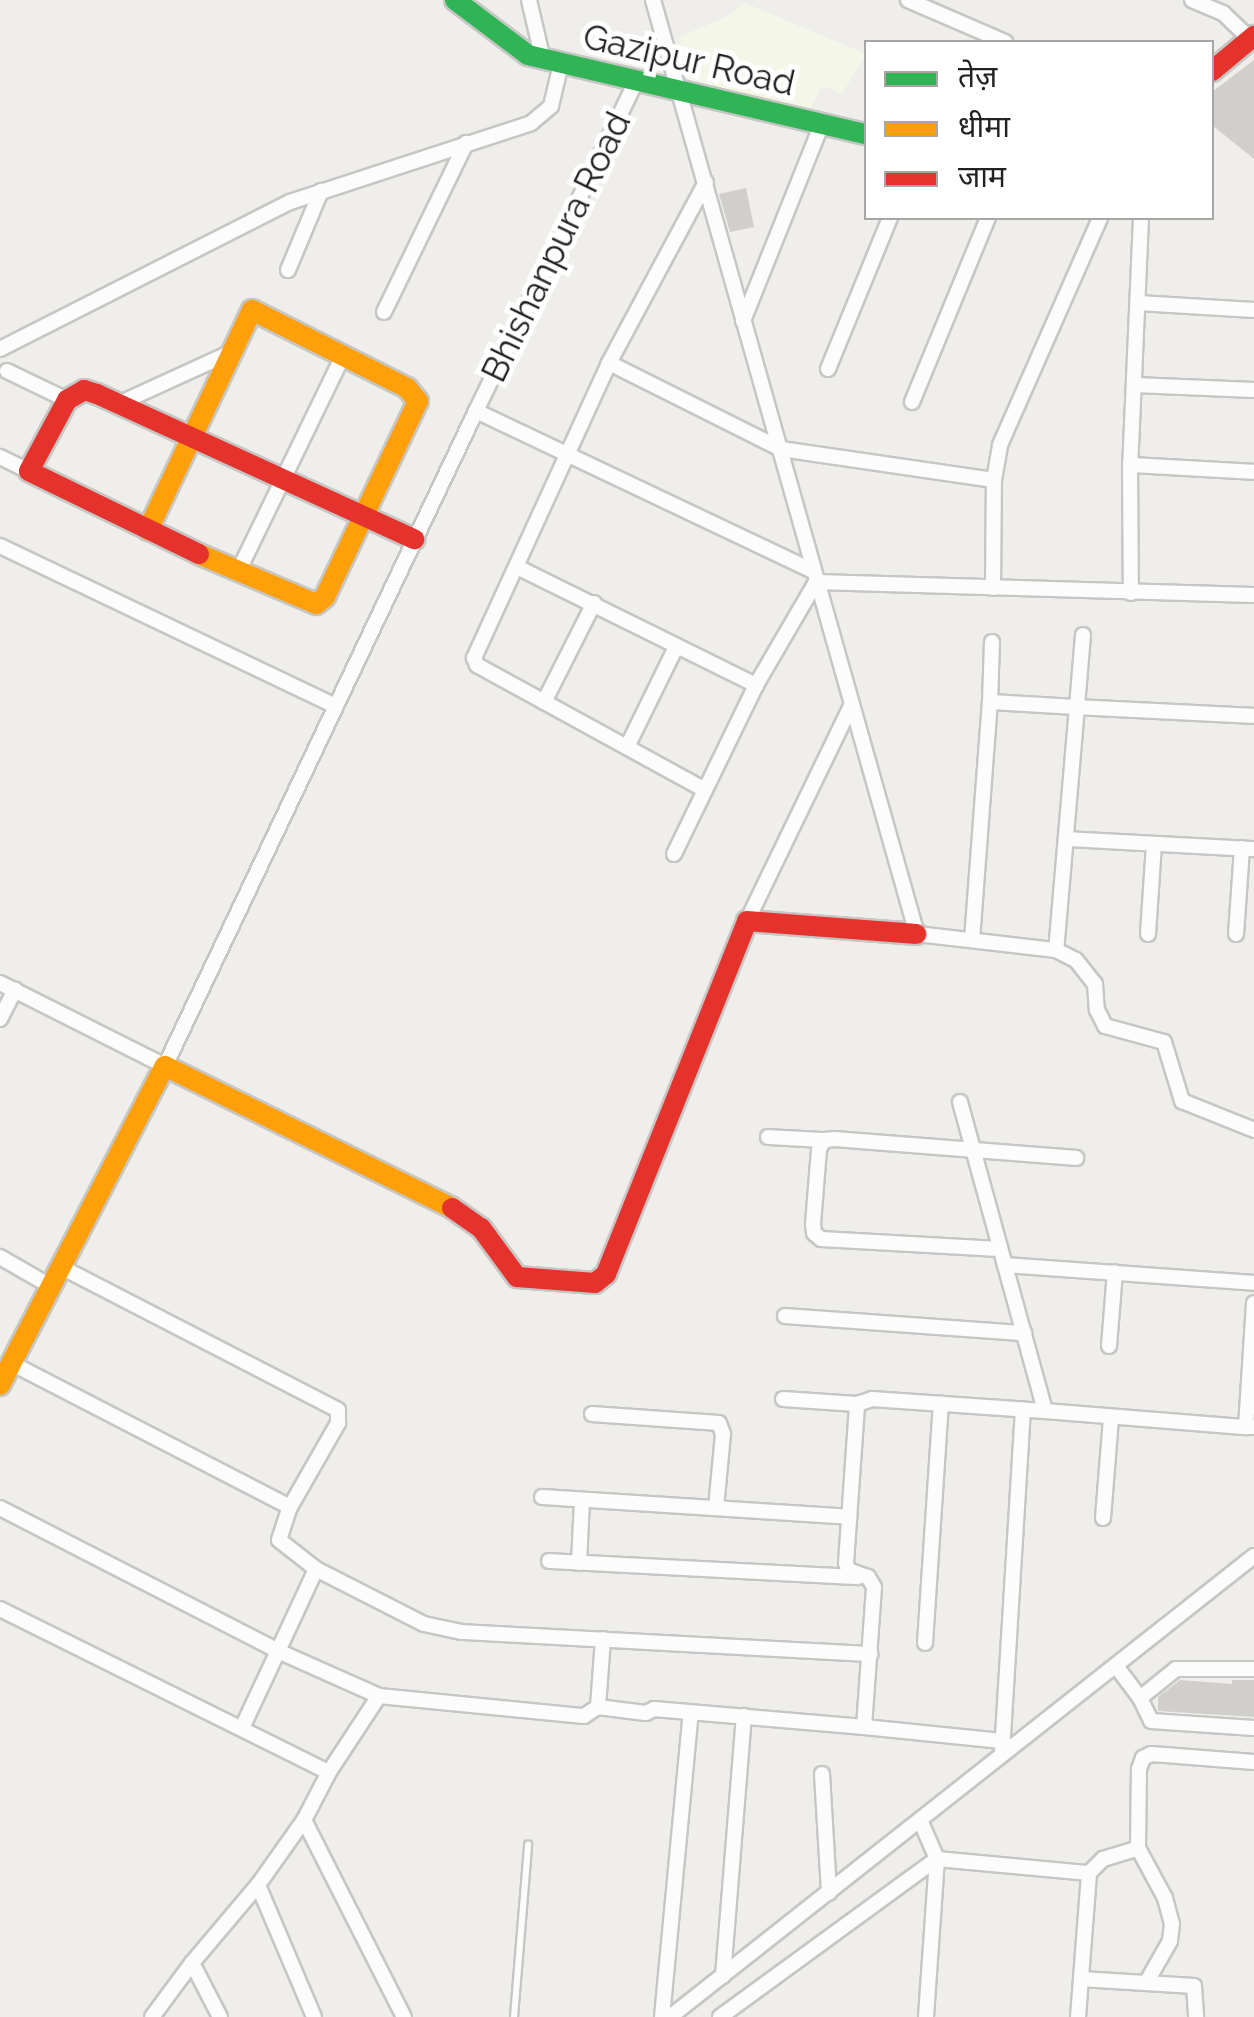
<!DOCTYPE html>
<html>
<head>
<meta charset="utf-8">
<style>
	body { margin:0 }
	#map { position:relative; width:1254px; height:2017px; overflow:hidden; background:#efeeea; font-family:Raleway,"Noto Sans Devanagari",sans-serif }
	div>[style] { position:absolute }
	.education>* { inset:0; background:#f4f6e7 }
	.building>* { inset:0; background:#d0cfcb }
	.roads { filter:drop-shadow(2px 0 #c6c6c4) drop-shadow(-2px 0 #c6c6c4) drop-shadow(0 2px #c6c6c4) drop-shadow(0 -2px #c6c6c4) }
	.lane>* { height:6px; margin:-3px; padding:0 3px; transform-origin:3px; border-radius:3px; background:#fdfcfc }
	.street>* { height:14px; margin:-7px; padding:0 7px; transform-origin:7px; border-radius:7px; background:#fdfcfc }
	.fast>* { height:20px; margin:-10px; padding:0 10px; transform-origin:10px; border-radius:10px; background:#30b455 }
	.slow>* { height:20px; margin:-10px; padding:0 10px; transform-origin:10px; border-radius:10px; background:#ff9f0a }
	.jam>* { height:20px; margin:-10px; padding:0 10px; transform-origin:10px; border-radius:10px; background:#e5322d }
	span { translate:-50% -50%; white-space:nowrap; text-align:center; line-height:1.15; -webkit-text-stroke:10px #fff; paint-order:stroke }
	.street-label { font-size:35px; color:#212121 }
	.legend { position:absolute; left:864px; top:40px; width:350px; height:180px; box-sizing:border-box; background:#fff; border:2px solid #a6a6a6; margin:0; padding:12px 18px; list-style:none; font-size:30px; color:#212121 }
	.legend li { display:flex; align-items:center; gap:20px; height:50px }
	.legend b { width:50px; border:2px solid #a6a6a6 }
</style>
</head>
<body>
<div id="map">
	<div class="education">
		<div style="clip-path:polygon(745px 3px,866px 54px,842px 94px,822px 86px,809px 112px,689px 83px,679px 37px,728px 16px)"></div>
	</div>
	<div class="building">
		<div style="clip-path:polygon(1254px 60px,1254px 159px,1212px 125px,1212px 92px)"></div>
		<div style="clip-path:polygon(746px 188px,754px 227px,730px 232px,719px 194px)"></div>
		<div style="clip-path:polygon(1180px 1680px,1232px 1684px,1232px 1680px,1254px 1680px,1254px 1717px,1158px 1711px,1158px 1697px)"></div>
	</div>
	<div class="roads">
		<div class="lane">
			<div style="left:514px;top:2017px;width:173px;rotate:-85.3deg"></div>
		</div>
		<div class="street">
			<div style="left:529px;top:0;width:62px;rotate:76.9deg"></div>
			<div style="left:653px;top:0;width:971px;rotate:74.22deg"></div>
			<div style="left:917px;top:934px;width:140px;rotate:6.6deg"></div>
			<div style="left:1056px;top:950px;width:22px;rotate:27deg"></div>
			<div style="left:1076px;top:960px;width:31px;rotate:52deg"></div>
			<div style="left:1095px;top:984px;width:26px;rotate:86deg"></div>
			<div style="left:1097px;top:1010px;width:18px;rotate:63deg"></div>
			<div style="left:1105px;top:1026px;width:61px;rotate:15.2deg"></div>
			<div style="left:1164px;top:1042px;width:62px;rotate:73deg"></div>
			<div style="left:1182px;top:1101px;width:78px;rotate:21.9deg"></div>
			<div style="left:908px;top:0;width:106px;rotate:23.4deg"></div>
			<div style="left:1192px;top:0;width:34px;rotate:23deg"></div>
			<div style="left:1223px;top:13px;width:39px;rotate:44deg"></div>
			<div style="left:1141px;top:218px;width:247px;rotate:92.5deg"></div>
			<div style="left:1130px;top:465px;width:124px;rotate:3.2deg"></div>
			<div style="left:288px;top:270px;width:86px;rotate:-67.3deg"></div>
			<div style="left:1138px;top:303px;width:116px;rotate:3.5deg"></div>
			<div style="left:384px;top:312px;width:188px;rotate:-64.1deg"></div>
			<div style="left:743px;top:321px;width:213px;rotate:-68.2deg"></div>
			<div style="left:0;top:349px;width:325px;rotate:-26.9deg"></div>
			<div style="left:290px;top:202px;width:254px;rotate:-18.1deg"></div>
			<div style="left:531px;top:123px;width:26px;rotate:-40deg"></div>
			<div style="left:551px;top:106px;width:43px;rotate:-76.6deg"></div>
			<div style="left:609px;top:363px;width:192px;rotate:26.6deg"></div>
			<div style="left:781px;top:449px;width:215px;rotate:8.3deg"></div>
			<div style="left:828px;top:369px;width:163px;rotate:-67.7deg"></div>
			<div style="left:7px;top:371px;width:67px;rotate:25.8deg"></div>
			<div style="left:1135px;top:385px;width:119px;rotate:2.4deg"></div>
			<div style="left:912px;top:402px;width:199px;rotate:-67.6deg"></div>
			<div style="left:118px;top:404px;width:123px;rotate:-24.5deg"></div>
			<div style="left:476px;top:411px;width:366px;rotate:-64.1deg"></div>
			<div style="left:0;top:457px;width:32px;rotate:26deg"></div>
			<div style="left:1130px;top:465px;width:128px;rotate:89.6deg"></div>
			<div style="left:0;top:546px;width:372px;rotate:25.5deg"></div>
			<div style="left:517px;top:567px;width:267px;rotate:26.3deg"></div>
			<div style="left:238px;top:572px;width:242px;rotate:-64.1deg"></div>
			<div style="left:993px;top:588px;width:108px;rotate:-89.5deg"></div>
			<div style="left:994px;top:480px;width:36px;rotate:-80deg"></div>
			<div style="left:1000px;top:445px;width:248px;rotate:-66.2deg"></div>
			<div style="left:1083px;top:635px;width:72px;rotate:94.8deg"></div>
			<div style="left:1077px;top:707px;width:177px;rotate:2.9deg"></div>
			<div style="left:544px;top:702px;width:111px;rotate:-63.2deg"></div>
			<div style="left:990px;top:702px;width:60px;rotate:-88.1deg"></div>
			<div style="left:627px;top:747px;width:111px;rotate:-63.9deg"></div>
			<div style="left:705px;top:790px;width:260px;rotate:-151.3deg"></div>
			<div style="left:477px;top:665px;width:8px;rotate:-113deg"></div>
			<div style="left:474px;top:658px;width:324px;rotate:-65.4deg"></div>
			<div style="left:609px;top:363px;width:205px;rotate:-61.8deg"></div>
			<div style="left:1067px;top:839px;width:187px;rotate:3.1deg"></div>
			<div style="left:674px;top:854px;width:188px;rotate:-64.1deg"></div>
			<div style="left:756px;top:685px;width:119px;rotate:-59.8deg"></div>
			<div style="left:816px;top:582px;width:438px;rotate:1.7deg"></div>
			<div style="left:747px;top:921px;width:241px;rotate:-64.2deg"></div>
			<div style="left:1148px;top:934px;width:90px;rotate:-86.2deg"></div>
			<div style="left:1236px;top:934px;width:86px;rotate:-86deg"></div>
			<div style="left:972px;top:940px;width:239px;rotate:-85.7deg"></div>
			<div style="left:990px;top:702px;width:87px;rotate:3.3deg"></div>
			<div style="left:1077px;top:707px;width:244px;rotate:94.9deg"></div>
			<div style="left:0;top:983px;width:185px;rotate:26.7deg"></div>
			<div style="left:165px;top:1066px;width:725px;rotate:-64.6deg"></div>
			<div style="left:476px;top:411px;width:371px;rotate:25.4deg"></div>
			<div style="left:0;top:1019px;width:33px;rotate:-63deg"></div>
			<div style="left:960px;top:1102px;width:320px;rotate:74.6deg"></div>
			<div style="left:1045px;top:1411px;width:202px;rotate:4.6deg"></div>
			<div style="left:768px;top:1137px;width:56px;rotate:3.1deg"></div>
			<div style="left:999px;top:1249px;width:178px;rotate:-176.8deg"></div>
			<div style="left:821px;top:1239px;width:9px;rotate:-139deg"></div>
			<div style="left:814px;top:1233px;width:9px;rotate:-96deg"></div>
			<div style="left:813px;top:1224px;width:75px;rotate:-85.4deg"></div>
			<div style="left:819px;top:1149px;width:10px;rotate:-61deg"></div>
			<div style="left:824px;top:1140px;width:11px;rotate:-5deg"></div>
			<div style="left:835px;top:1139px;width:242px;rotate:4.5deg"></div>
			<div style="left:0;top:1257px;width:60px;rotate:30deg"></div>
			<div style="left:1005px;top:1265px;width:250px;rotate:4.1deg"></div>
			<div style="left:63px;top:1268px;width:309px;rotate:27.3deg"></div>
			<div style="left:338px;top:1410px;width:13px;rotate:90deg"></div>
			<div style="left:338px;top:1423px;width:97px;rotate:119.7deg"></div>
			<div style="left:785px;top:1316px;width:240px;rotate:4.1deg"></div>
			<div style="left:1109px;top:1346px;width:74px;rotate:-85.4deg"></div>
			<div style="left:783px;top:1399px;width:74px;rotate:3.9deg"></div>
			<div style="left:592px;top:1414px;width:127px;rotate:4.1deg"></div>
			<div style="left:719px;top:1423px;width:12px;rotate:70deg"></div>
			<div style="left:723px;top:1434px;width:74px;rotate:95.4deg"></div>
			<div style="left:1253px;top:1427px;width:7px;rotate:180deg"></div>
			<div style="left:1246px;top:1427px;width:124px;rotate:-86.3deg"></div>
			<div style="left:542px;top:1497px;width:308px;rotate:3.7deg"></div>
			<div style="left:0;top:1508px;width:313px;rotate:27.2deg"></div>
			<div style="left:278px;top:1651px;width:90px;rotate:-65.1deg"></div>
			<div style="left:316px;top:1569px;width:47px;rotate:-141.9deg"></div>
			<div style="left:279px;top:1540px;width:35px;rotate:-72deg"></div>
			<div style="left:290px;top:1507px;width:314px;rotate:-152.7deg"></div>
			<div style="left:1103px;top:1518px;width:100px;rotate:-85.4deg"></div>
			<div style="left:549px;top:1561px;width:309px;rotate:3deg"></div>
			<div style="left:579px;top:1563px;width:63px;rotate:-87.3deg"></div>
			<div style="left:316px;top:1569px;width:121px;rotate:27deg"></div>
			<div style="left:424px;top:1624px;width:39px;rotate:12deg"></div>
			<div style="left:462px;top:1632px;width:409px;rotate:3.1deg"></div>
			<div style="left:0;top:1609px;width:367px;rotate:26.4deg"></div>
			<div style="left:329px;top:1772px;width:91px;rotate:-56.7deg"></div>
			<div style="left:379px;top:1696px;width:111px;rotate:-156deg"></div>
			<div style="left:278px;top:1651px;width:85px;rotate:115.1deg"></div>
			<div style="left:925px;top:1643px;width:240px;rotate:-86.2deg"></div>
			<div style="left:1116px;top:1666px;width:40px;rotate:53deg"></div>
			<div style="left:1254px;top:1669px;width:78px;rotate:180deg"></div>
			<div style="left:1176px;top:1669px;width:46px;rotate:141.1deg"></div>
			<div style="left:1140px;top:1698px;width:25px;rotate:64deg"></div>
			<div style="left:1151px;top:1721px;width:103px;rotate:3.9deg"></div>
			<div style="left:379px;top:1696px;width:206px;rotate:5.6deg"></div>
			<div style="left:584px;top:1716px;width:17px;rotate:-33deg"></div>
			<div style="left:598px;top:1707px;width:48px;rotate:7.1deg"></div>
			<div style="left:646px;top:1713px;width:9px;rotate:-27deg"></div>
			<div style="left:654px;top:1709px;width:211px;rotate:4.9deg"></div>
			<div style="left:864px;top:1727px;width:140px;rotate:-85.9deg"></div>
			<div style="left:874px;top:1587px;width:12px;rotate:-121deg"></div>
			<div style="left:868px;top:1577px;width:21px;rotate:-161deg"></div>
			<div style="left:848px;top:1570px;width:7px;rotate:-106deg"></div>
			<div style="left:846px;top:1563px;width:159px;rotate:-86deg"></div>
			<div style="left:857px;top:1404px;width:16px;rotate:-18deg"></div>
			<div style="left:872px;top:1399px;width:173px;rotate:4deg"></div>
			<div style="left:598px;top:1707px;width:68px;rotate:-85.8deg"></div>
			<div style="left:864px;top:1727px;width:139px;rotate:5.8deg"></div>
			<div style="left:1002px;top:1752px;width:343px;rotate:-86.5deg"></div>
			<div style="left:329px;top:1772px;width:54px;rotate:117.5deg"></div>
			<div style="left:304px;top:1820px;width:221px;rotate:63.1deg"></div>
			<div style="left:822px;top:1774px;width:119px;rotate:86.6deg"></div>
			<div style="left:304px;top:1820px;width:80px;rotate:125.3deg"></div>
			<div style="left:258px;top:1885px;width:143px;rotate:67deg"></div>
			<div style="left:920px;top:1820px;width:43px;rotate:66.4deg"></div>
			<div style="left:937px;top:1859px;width:158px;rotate:94deg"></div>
			<div style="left:1138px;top:1848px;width:57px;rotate:61.6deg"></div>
			<div style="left:1165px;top:1898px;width:27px;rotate:75deg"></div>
			<div style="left:1172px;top:1924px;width:17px;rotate:97deg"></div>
			<div style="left:1170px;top:1941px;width:48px;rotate:119.7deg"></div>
			<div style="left:723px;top:1976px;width:261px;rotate:-85.4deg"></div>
			<div style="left:1081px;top:1979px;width:113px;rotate:3.5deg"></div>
			<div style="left:1194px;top:1986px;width:31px;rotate:86deg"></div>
			<div style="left:152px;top:2017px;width:67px;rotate:-53.5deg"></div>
			<div style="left:220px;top:2017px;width:61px;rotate:-117.4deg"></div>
			<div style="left:192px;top:1963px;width:102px;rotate:-49.8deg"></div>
			<div style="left:662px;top:2017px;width:305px;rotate:-84.6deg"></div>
			<div style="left:670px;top:2017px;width:744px;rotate:-38.29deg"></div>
			<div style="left:720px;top:2017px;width:268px;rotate:-36.1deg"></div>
			<div style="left:937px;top:1859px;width:153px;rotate:5.3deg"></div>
			<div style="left:1089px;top:1873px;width:20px;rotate:-45deg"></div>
			<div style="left:1103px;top:1859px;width:37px;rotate:-17deg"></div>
			<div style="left:1138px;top:1848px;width:79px;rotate:-89.3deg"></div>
			<div style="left:1139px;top:1769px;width:12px;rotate:-70deg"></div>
			<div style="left:1143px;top:1758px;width:9px;rotate:-27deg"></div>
			<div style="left:1151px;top:1754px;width:103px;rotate:4.4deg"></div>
			<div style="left:1078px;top:2017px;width:144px;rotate:-85.6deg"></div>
		</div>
		<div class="fast">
			<div style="left:455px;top:0;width:91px;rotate:37deg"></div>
			<div style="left:528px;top:55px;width:347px;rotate:13.2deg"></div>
		</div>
		<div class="slow">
			<div style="left:148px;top:530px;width:243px;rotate:-64.7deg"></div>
			<div style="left:252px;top:310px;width:174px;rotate:26.7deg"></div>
			<div style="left:407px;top:388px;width:17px;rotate:50deg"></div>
			<div style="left:418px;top:401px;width:217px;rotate:115.4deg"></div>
			<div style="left:325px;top:597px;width:11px;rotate:142deg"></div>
			<div style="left:316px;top:604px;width:127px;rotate:-156.9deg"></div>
			<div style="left:0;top:1385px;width:359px;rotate:-62.7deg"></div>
			<div style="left:165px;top:1066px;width:320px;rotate:26.3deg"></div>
		</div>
		<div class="jam">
			<div style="left:1212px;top:71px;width:55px;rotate:-39.8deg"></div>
			<div style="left:199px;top:554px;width:189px;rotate:-154deg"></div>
			<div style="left:29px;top:471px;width:81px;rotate:-61.8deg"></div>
			<div style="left:67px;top:400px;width:20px;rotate:-30deg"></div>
			<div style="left:84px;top:390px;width:14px;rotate:17deg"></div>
			<div style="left:97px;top:394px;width:349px;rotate:24.6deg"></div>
			<div style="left:452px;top:1208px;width:35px;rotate:35deg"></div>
			<div style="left:481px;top:1228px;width:61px;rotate:53.7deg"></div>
			<div style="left:517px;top:1277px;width:78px;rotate:4.4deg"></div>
			<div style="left:595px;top:1283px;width:14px;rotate:-39deg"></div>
			<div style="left:606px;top:1274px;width:380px;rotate:-68.2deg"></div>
			<div style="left:747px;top:921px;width:170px;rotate:4.4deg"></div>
		</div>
	</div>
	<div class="street-label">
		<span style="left:689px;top:60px;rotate:13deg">Gazipur Road</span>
		<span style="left:556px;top:247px;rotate:-64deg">Bhishanpura Road</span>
	</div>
	<ul class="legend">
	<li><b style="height:12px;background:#30b455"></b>तेज़</li>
	<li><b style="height:12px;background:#ff9f0a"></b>धीमा</li>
	<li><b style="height:12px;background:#e5322d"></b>जाम</li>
	</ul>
</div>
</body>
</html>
